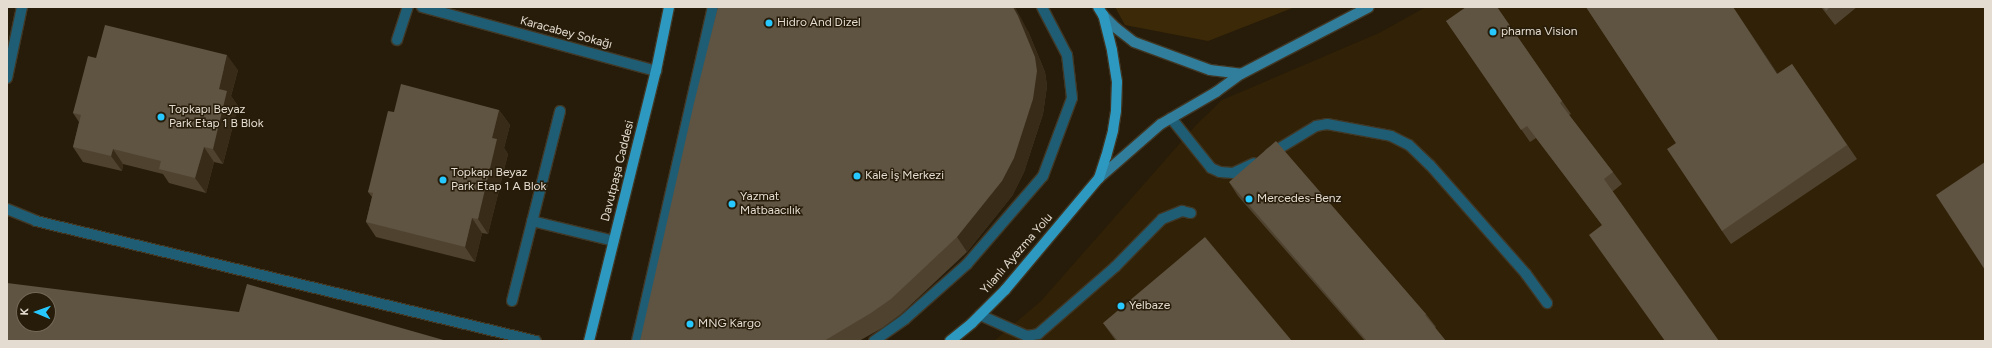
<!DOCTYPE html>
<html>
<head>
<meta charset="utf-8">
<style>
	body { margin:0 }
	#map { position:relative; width:1992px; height:348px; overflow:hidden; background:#271c09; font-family:Figtree,sans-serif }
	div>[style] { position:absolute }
	.built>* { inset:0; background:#302107 }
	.green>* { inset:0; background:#3c2908 }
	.roads { filter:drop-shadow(1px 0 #413725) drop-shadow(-1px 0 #413725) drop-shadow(0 1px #413725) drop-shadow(0 -1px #413725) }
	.lane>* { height:10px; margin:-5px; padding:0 5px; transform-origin:5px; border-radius:5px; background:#1f5d74 }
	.street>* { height:10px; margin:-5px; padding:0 5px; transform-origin:5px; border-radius:5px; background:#1f5d74 }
	.secondary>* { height:10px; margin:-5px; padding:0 5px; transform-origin:5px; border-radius:5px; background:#307e9c }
	.primary>* { height:10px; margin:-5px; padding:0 5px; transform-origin:5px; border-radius:5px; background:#2d99c0 }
	.wall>* { inset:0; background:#4f4330 }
	.shaded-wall>* { inset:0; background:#382c19 }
	.building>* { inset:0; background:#5f5341 }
	.dots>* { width:11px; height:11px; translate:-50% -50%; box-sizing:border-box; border:2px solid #271c09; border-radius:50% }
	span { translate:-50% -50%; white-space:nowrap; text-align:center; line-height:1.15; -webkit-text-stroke:3px #271c09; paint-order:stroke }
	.poi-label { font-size:12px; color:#e4dcd1 }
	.left { translate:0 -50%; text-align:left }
	.street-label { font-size:12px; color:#e4dcd1 }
	.frame { position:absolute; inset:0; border:8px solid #e4dcd1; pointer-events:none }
	.north { position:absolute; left:16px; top:292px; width:40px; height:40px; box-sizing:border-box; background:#271c09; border:1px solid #736959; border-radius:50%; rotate:272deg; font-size:11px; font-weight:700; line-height:16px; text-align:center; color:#e4dcd1 }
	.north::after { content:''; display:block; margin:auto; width:14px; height:18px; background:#27c8ff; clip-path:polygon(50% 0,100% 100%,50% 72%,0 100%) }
</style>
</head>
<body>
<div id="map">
	<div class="built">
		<div style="clip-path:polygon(1426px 7px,1985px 7px,1985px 341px,994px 341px,1041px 301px,1196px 125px,1222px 100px,1379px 33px)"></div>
	</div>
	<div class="green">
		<div style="clip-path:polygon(1115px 7px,1295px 7px,1208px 41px,1125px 25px)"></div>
	</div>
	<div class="roads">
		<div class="lane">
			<div style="left:397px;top:40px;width:35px;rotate:-72deg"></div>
			<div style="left:1171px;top:118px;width:64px;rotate:51.3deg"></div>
			<div style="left:1211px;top:168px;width:10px;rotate:24deg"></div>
			<div style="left:1220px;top:172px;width:13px;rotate:4deg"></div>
			<div style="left:1233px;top:173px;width:23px;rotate:-25deg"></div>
			<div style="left:1270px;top:154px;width:54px;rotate:-31.3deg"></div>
			<div style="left:1316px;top:126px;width:11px;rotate:-10deg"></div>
			<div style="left:1327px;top:124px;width:65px;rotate:10.6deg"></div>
			<div style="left:1391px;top:136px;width:20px;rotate:27deg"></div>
			<div style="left:1409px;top:145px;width:29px;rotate:44deg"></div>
			<div style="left:1430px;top:165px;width:145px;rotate:48.6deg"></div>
			<div style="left:1526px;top:274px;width:36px;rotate:54deg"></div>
			<div style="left:532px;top:221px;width:84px;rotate:13.7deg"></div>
			<div style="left:512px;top:301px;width:196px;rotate:-75.8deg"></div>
			<div style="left:980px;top:315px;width:51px;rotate:24.1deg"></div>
			<div style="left:1027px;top:336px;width:11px;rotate:-10deg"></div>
			<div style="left:1038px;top:334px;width:102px;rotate:-41deg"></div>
			<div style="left:1115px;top:267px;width:67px;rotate:-45.6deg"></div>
			<div style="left:1162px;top:219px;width:22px;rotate:-22deg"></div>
			<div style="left:1182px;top:211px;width:9px;rotate:13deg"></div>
			<div style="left:637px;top:341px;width:343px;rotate:-77.2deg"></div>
			<div style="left:874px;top:341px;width:38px;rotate:-35deg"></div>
			<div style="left:905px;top:319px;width:83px;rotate:-41.6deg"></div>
			<div style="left:967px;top:264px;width:116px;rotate:-49.2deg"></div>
			<div style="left:1043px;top:176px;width:83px;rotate:-69.6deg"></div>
			<div style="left:1072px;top:98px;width:43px;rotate:-96.6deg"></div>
			<div style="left:1067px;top:55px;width:54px;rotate:-117.5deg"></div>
		</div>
		<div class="street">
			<div style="left:422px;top:7px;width:243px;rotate:15.3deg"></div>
			<div style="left:7px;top:78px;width:73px;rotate:-78.1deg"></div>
			<div style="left:7px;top:209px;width:31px;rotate:22deg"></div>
			<div style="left:36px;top:221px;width:514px;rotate:13.5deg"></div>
		</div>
		<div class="secondary">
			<div style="left:1103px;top:15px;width:18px;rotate:45deg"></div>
			<div style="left:1116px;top:28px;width:23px;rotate:38deg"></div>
			<div style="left:1134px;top:42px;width:81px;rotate:20.2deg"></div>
			<div style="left:1210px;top:70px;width:31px;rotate:7deg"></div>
			<div style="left:1099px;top:178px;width:82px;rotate:-41.1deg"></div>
			<div style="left:1161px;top:124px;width:64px;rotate:-30.2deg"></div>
			<div style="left:1216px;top:92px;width:31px;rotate:-36deg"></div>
			<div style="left:1241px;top:74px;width:144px;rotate:-27.6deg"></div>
		</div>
		<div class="primary">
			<div style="left:589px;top:341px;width:278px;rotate:-76.1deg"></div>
			<div style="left:656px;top:71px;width:65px;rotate:-78.5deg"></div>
			<div style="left:950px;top:341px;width:28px;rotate:-39deg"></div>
			<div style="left:972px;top:323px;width:47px;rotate:-45deg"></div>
			<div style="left:1005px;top:290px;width:146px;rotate:-50deg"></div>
			<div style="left:1099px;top:178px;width:22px;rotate:-72deg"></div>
			<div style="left:1106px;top:157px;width:28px;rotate:-75deg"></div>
			<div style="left:1113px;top:130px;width:20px;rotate:-81deg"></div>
			<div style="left:1116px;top:110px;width:28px;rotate:-88deg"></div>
			<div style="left:1117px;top:82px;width:32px;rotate:-99deg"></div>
			<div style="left:1112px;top:50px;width:36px;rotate:-104deg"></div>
			<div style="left:1103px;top:15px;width:9px;rotate:-122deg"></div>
		</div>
	</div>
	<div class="wall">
		<div style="clip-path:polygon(1497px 7px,1571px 114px,1569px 115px,1622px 184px,1612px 192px,1602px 225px,1536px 138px,1530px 142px,1446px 21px)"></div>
		<div style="clip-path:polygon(1586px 7px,1733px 7px,1778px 74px,1792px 64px,1857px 159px,1731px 244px,1722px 231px,1676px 143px)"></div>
		<div style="clip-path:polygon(1821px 7px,1857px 7px,1835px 25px)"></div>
		<div style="clip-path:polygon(1028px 31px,1045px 72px,1047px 86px,1043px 114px,1024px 172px,1012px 196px,967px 252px,901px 314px,882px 328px,859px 341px,640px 341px)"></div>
		<div style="clip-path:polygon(96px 58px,238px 70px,231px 96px,238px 106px,223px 164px,214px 162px,206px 193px,169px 183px,163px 174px,123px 164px,122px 171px,83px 162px,73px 147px,79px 122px,73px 113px)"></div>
		<div style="clip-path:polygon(499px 110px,510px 125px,504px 148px,508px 154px,488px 234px,482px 233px,475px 262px,376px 237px,366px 222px,372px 197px,368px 192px,394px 112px)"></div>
		<div style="clip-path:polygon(1229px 182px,1426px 314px,1436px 327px,1435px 328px,1446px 341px,1365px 341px,1238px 196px)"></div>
		<div style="clip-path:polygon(1103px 323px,1292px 341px,1116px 341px)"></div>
	</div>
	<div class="shaded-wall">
		<div style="clip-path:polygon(1013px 7px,1015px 7px,1028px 31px,1045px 72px,1047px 86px,1043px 114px,1024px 172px,1012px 196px,967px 252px,957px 237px)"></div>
		<div style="clip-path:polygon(1733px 7px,1787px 87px,1777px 74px)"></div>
		<div style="clip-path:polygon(227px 55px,238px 70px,231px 96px,238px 106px,223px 164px,213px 149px,219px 89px)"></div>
		<div style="clip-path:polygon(499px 110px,510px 125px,504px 148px,508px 154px,488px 234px,478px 219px,492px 138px)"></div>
		<div style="clip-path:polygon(204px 147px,214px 162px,206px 193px,195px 178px)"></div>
		<div style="clip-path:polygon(113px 149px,123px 164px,122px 171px,111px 156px)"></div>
		<div style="clip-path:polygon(472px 218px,482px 233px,475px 262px,465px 247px)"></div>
	</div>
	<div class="building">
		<div style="clip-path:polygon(718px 7px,1013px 7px,1018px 16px,1035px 57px,1037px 71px,1033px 99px,1014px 158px,1002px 181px,957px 237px,891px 299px,871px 313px,824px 341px,640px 341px,694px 103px)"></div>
		<div style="clip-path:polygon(1466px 7px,1497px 7px,1562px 101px,1560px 103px,1613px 172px,1604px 179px,1719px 341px,1665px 341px,1589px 235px,1602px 225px,1527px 126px,1521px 130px,1446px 21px)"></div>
		<div style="clip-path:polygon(1586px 7px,1733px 7px,1777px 74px,1792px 64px,1847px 145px,1722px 231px,1667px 149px,1676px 143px)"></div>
		<div style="clip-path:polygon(1823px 7px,1830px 7px,1826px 11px)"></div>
		<div style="clip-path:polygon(105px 25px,227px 55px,219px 89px,227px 91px,213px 149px,204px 147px,195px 178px,159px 169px,161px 161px,113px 149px,111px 156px,73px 147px,81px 115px,73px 113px,88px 56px,96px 58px)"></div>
		<div style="clip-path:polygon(401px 84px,499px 110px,492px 138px,497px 139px,478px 219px,472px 218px,465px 247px,366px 222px,373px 193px,368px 192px,388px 111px,394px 112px)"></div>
		<div style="clip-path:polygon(1276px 141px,1426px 314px,1425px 315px,1446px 341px,1367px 341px,1229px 182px)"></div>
		<div style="clip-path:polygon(1985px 162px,1985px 270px,1936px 195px)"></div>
		<div style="clip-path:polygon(1205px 237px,1292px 341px,1118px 341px,1103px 323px)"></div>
		<div style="clip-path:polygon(evenodd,7px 283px,239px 312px,247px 284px,447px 341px,7px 341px,7px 283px,24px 300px,48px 300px,48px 324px,24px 324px,24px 300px)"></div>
	</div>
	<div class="dots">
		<div style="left:769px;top:23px;background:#27c8ff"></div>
		<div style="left:1493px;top:32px;background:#27c8ff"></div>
		<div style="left:161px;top:117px;background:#27c8ff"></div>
		<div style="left:857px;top:176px;background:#27c8ff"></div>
		<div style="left:443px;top:180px;background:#27c8ff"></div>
		<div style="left:1249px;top:199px;background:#27c8ff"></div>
		<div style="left:732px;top:204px;background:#27c8ff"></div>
		<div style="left:1121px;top:306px;background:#27c8ff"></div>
		<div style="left:690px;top:324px;background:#27c8ff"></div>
	</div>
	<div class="poi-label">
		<span class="left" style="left:777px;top:23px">Hidro And Dizel</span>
		<span class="left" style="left:1501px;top:32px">pharma Vision</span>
		<span class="left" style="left:169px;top:117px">Topkapı Beyaz<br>Park Etap 1 B Blok</span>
		<span class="left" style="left:451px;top:180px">Topkapı Beyaz<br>Park Etap 1 A Blok</span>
		<span class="left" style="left:865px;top:176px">Kale İş Merkezi</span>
		<span class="left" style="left:740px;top:204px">Yazmat<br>Matbaacılık</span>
		<span class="left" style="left:1257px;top:199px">Mercedes-Benz</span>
		<span class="left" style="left:1129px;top:306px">Yelbaze</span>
		<span class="left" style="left:698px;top:324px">MNG Kargo</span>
	</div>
	<div class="street-label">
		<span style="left:566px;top:33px;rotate:15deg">Karacabey Sokağı</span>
		<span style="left:618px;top:171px;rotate:-76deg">Davutpaşa Caddesi</span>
		<span style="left:1017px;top:254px;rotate:-49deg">Yılanlı Ayazma Yolu</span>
	</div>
	<div class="frame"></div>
	<div class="north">K</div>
</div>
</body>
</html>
